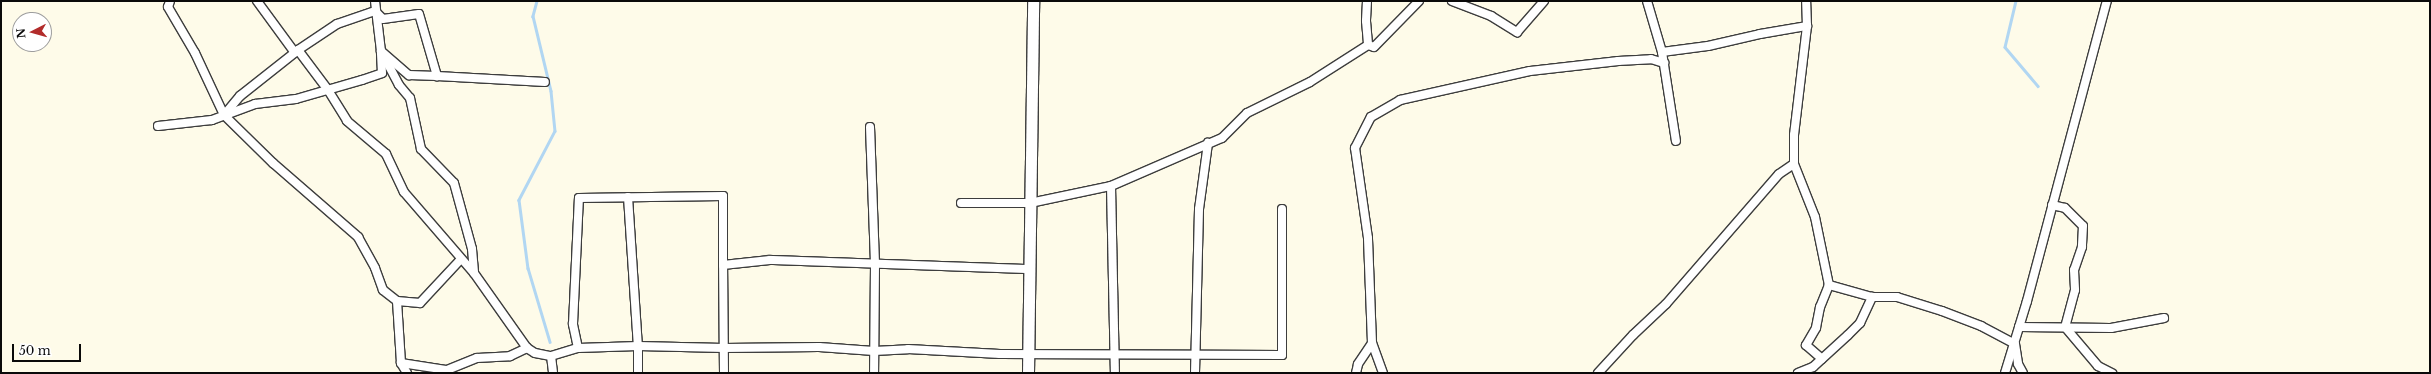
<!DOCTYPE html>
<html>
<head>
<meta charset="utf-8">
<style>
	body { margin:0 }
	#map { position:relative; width:2431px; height:374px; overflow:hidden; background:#fefbe9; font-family:"Libre Baskerville",serif }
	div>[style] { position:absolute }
	.stream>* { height:2.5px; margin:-1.25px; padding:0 1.25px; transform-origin:1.25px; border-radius:1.25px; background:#b1d6f2 }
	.roads { filter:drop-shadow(1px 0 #3d3d3d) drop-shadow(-1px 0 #3d3d3d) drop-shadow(0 1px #3d3d3d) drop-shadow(0 -1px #3d3d3d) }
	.minor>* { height:8px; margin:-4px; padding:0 4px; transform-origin:4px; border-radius:4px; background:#fff }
	.tertiary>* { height:11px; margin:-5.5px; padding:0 5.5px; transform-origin:5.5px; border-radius:5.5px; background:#fff }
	span { translate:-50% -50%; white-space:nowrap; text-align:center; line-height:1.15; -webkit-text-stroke:4px #fff; paint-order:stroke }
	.frame { position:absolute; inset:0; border:2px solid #0a0a0a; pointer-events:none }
	.north { position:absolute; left:12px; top:12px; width:40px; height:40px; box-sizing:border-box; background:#fff; border:1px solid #9d9d9d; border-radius:50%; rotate:264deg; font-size:11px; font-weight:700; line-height:16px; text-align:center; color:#0a0a0a }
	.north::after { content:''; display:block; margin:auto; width:14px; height:18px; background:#b22c2b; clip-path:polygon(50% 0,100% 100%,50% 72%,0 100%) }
	.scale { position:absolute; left:12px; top:344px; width:69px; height:18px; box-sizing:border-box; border:2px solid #0a0a0a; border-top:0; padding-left:5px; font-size:12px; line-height:14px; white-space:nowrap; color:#0a0a0a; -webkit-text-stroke:3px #fff; paint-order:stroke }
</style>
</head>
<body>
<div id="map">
	<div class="stream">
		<div style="left:537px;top:1px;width:16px;rotate:105deg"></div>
		<div style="left:533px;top:16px;width:77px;rotate:76.5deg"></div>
		<div style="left:551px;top:91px;width:40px;rotate:84.3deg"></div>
		<div style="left:555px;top:131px;width:78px;rotate:117.6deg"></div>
		<div style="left:519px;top:200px;width:69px;rotate:82.5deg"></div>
		<div style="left:528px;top:268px;width:77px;rotate:73.4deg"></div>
		<div style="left:2016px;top:1px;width:47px;rotate:103.4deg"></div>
		<div style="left:2005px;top:47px;width:51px;rotate:49.8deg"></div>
	</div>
	<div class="roads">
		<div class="minor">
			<div style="left:170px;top:1px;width:6px;rotate:108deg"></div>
			<div style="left:168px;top:7px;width:53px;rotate:59.6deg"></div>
			<div style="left:195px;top:53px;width:68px;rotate:64.9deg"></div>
			<div style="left:224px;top:115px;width:69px;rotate:44.4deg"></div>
			<div style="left:273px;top:163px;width:113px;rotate:41deg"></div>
			<div style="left:358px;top:237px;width:35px;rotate:61deg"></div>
			<div style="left:375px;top:268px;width:23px;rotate:70deg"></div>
			<div style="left:383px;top:290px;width:18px;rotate:38deg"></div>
			<div style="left:257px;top:1px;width:64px;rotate:53.8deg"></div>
			<div style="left:375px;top:1px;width:50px;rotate:83.2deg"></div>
			<div style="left:381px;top:51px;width:38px;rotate:62deg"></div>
			<div style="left:399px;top:85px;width:17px;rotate:50deg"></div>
			<div style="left:410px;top:98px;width:52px;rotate:77.8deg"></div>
			<div style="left:421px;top:149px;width:47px;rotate:45.9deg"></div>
			<div style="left:454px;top:183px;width:68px;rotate:74.7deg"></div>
			<div style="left:472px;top:249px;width:24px;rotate:85deg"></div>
			<div style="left:474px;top:273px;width:92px;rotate:54.8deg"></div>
			<div style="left:1367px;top:1px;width:20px;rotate:93deg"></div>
			<div style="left:1366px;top:21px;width:24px;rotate:85deg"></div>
			<div style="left:1452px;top:1px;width:42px;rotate:21deg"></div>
			<div style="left:1491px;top:16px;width:31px;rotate:32deg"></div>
			<div style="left:1517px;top:32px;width:41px;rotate:-48.9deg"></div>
			<div style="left:1647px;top:1px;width:53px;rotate:73.6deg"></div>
			<div style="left:1662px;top:52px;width:90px;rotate:81.1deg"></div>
			<div style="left:1807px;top:26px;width:110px;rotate:96.8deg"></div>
			<div style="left:1794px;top:135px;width:29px;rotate:90deg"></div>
			<div style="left:1794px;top:164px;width:57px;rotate:68.4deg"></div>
			<div style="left:1815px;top:217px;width:69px;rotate:78.4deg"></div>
			<div style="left:298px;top:50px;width:50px;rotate:53.1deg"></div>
			<div style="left:328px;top:90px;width:36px;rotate:58deg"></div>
			<div style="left:347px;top:121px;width:51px;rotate:40.2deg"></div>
			<div style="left:386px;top:154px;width:42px;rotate:64.7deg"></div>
			<div style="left:404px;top:192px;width:107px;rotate:49.2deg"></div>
			<div style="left:1662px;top:52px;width:46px;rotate:-7.4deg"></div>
			<div style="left:1708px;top:46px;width:53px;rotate:-13deg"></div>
			<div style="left:1760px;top:34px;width:48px;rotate:-9.7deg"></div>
			<div style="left:1807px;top:26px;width:25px;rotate:-92deg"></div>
			<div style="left:224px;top:115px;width:25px;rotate:-50deg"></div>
			<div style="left:240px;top:96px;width:74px;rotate:-38.4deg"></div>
			<div style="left:298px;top:50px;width:47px;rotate:-33.7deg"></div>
			<div style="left:337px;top:24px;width:40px;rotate:-18.9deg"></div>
			<div style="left:375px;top:11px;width:11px;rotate:45deg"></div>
			<div style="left:383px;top:19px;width:36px;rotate:-8deg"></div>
			<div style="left:419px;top:14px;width:65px;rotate:73.8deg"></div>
			<div style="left:437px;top:76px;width:108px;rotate:3.2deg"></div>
			<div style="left:158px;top:126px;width:54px;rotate:-6.3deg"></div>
			<div style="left:212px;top:120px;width:46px;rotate:-20.4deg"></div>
			<div style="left:255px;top:104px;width:41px;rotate:-7deg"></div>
			<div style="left:296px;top:99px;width:69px;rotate:-16.1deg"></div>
			<div style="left:362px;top:80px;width:21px;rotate:-19deg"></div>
			<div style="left:382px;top:73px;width:22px;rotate:-93deg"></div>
			<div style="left:381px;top:51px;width:37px;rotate:41deg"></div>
			<div style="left:409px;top:75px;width:28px;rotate:2deg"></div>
			<div style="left:870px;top:127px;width:138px;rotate:87.9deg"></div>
			<div style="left:875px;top:265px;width:108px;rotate:90.5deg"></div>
			<div style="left:1111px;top:186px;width:187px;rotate:88.8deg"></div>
			<div style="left:628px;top:197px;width:149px;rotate:86.2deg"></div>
			<div style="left:638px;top:346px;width:27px;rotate:90deg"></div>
			<div style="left:961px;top:203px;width:69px"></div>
			<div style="left:1030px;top:203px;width:83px;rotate:-11.9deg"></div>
			<div style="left:1111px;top:186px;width:121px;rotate:-23.4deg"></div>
			<div style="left:1222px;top:138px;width:35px;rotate:-45deg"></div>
			<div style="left:1247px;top:113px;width:70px;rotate:-26.2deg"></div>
			<div style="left:1310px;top:82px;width:69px;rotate:-32.5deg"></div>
			<div style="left:1368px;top:45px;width:6px;rotate:18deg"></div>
			<div style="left:1374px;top:47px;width:64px;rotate:-45.6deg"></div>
			<div style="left:2052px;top:205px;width:13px;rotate:13deg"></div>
			<div style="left:2065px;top:208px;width:25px;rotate:45deg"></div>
			<div style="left:2083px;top:226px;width:21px;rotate:93deg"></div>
			<div style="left:2082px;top:247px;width:24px;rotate:109deg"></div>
			<div style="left:2074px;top:270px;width:20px;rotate:87deg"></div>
			<div style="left:2075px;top:290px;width:38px;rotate:105deg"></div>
			<div style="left:2065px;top:327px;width:51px;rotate:49.8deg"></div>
			<div style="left:2098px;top:366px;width:16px;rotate:27deg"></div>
			<div style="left:1872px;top:297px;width:25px"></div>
			<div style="left:1897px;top:297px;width:47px;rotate:17.3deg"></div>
			<div style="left:1942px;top:311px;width:42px;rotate:21deg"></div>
			<div style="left:1981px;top:326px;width:38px;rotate:28deg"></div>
			<div style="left:2019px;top:327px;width:92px;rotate:0.6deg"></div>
			<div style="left:2111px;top:328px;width:54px;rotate:-10.7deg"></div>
			<div style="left:2015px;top:344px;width:20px;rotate:81deg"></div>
			<div style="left:2018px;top:364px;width:10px;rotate:61deg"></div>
			<div style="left:578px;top:348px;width:25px;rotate:-102deg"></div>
			<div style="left:573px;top:324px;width:126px;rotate:-87.3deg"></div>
			<div style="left:579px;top:198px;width:144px;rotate:-0.8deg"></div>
			<div style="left:723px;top:196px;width:69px;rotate:90deg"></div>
			<div style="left:551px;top:356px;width:17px;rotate:83deg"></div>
			<div style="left:401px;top:363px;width:47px;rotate:8.7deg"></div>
			<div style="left:447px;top:370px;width:32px;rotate:-22deg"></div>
			<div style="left:477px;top:358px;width:33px;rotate:-3deg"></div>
			<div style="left:510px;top:356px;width:19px;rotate:-25deg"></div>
			<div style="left:527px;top:348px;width:9px;rotate:32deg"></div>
			<div style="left:535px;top:353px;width:16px;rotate:11deg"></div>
			<div style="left:551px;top:356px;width:28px;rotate:-17deg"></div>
			<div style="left:578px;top:348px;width:60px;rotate:-1.9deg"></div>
			<div style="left:638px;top:346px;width:86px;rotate:1.3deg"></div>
			<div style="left:724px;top:348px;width:95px;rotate:-0.6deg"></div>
			<div style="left:819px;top:347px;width:55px;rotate:4.2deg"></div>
			<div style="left:874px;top:351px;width:34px;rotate:-3deg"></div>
			<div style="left:908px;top:349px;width:92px;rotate:3.1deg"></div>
			<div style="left:1000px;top:354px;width:282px;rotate:0.2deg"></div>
			<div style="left:1282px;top:355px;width:146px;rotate:-90deg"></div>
			<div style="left:407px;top:373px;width:12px;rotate:-121deg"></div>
			<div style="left:401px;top:363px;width:62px;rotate:-93.7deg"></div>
			<div style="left:397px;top:301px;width:23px;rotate:5deg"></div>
			<div style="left:420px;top:303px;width:60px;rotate:-47deg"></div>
			<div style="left:724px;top:373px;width:108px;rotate:-90.5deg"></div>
			<div style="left:723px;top:265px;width:47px;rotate:-6.1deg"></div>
			<div style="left:770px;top:260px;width:259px;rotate:2deg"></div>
			<div style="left:1195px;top:373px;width:164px;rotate:-88.6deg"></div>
			<div style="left:1199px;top:209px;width:67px;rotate:-82.2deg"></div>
			<div style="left:1356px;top:373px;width:9px;rotate:-77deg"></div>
			<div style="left:1358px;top:364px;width:25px;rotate:-56deg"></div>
			<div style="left:1383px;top:373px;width:32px;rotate:-110deg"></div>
			<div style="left:1372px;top:343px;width:105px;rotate:-92.2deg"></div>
			<div style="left:1368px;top:238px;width:91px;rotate:-98.2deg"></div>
			<div style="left:1355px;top:148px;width:35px;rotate:-63deg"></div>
			<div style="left:1371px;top:117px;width:34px;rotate:-30deg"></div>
			<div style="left:1400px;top:100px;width:133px;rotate:-12.6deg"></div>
			<div style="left:1530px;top:71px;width:89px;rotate:-6.5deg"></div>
			<div style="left:1618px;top:61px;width:33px;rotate:-3deg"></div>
			<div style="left:1651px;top:59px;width:14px;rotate:17deg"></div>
			<div style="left:1598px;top:373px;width:52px;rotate:-47.4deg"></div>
			<div style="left:1633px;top:335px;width:45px;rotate:-43.2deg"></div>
			<div style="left:1666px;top:304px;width:172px;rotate:-49deg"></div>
			<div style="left:1779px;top:174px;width:18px;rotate:-34deg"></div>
			<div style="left:1798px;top:373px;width:16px;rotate:-22deg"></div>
			<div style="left:1813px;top:367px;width:47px;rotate:-42.4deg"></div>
			<div style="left:1848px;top:335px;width:17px;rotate:-45deg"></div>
			<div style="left:1860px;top:323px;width:29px;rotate:-65deg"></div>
			<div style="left:1872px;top:297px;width:45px;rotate:-164.4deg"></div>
			<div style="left:1829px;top:285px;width:24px;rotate:112deg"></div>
			<div style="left:1820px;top:307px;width:21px;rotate:101deg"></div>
			<div style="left:1816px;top:328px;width:20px;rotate:120deg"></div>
			<div style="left:1806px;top:345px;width:21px;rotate:41deg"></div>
			<div style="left:2005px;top:373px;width:75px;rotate:-73deg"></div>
			<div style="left:2027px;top:301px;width:310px;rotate:-75.1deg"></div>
		</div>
		<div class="tertiary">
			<div style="left:1028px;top:373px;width:372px;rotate:-89.2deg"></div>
		</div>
	</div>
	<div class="frame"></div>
	<div class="north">N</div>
	<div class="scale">50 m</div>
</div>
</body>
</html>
